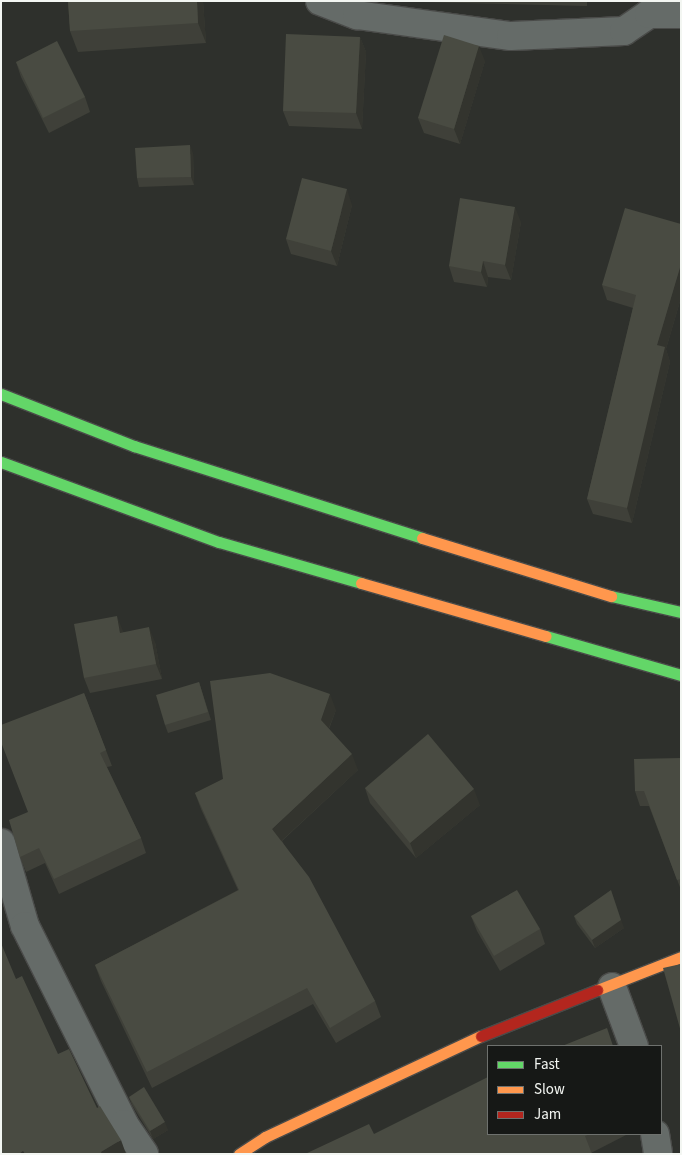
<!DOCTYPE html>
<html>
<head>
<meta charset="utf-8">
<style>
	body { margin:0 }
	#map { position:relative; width:682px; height:1155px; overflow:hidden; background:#2e302c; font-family:"Source Sans 3",sans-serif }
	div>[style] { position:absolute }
	.roads { filter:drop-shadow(1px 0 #4a4b49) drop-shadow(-1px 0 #4a4b49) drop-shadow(0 1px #4a4b49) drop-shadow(0 -1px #4a4b49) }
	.street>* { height:28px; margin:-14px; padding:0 14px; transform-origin:14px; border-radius:14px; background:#656b68 }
	.fast>* { height:11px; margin:-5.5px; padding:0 5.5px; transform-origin:5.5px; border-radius:5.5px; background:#63d668 }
	.slow>* { height:11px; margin:-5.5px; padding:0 5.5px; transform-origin:5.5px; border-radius:5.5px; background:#ff974d }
	.jam>* { height:11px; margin:-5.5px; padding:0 5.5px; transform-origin:5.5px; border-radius:5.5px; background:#b3261e }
	.wall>* { inset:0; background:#3f4039 }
	.shaded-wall>* { inset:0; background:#33342e }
	.building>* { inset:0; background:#494b42 }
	span { translate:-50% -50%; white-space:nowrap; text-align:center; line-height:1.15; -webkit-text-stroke:4px #161816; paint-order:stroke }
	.frame { position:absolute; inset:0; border:2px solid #f3f6f2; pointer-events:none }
	.legend { position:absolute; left:487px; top:1045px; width:175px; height:90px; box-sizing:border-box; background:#161816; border:1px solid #6e716e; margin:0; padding:6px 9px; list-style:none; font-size:15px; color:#f3f6f2 }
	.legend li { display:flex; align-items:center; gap:10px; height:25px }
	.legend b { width:25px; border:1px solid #6e716e }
</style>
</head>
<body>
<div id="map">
	<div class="roads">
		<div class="street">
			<div style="left:320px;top:1px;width:40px;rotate:21deg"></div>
			<div style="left:357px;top:15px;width:155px;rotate:7.8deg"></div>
			<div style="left:511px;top:36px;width:113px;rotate:-2.5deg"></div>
			<div style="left:624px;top:31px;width:30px;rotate:-34deg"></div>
			<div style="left:649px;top:14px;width:32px"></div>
			<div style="left:1px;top:843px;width:86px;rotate:73.9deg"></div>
			<div style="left:25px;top:926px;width:221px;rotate:63.4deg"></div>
			<div style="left:124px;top:1124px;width:36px;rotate:56deg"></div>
			<div style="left:612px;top:987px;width:63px;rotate:69.6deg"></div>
			<div style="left:655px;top:1134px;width:20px;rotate:81deg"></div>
		</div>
		<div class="fast">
			<div style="left:1px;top:394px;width:143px;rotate:21.4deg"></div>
			<div style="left:134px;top:446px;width:302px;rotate:17.7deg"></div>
			<div style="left:1px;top:462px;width:232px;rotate:20.2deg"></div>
			<div style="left:219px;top:542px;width:148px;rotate:16.1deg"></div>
			<div style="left:611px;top:596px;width:72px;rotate:12.9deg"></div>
			<div style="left:546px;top:636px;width:141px;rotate:16.1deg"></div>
		</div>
		<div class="slow">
			<div style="left:422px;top:538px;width:198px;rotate:17.1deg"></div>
			<div style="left:361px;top:583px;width:192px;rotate:16deg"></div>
			<div style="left:597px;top:990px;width:90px;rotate:-21.4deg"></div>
			<div style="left:239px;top:1154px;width:31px;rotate:-33deg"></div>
			<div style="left:265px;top:1137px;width:238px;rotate:-25.1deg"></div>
		</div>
		<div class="jam">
			<div style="left:481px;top:1036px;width:125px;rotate:-21.6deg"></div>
		</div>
	</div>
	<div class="wall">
		<div style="clip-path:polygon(68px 1px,203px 1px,206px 43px,78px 52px,70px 31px)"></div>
		<div style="clip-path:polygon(421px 1px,587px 1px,587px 6px,422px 2px)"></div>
		<div style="clip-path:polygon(360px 37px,366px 52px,362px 129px,289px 126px,283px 111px)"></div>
		<div style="clip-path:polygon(485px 61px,460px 144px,424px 133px,418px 118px)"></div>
		<div style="clip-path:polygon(16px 62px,85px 97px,90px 112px,49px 133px,21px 77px)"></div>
		<div style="clip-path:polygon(193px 153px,194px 185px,139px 187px,137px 178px)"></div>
		<div style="clip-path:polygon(352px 205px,337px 266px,291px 254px,286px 239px)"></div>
		<div style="clip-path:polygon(521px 222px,511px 280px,488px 277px,487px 287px,454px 282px,449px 266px)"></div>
		<div style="clip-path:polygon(681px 224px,681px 298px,666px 349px,670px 362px,632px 523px,593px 514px,587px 499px,633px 308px,607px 300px,602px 285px)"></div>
		<div style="clip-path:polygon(123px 632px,155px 642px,162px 679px,90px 693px,84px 678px)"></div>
		<div style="clip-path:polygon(199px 682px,211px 720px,168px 733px,165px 725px)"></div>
		<div style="clip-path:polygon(84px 693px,112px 766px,107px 767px,141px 838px,146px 853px,59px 894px,45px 863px,26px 872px,20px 857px)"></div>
		<div style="clip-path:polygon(336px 710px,329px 729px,358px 770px,282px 841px,375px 1001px,381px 1017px,336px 1043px,313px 1004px,152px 1088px,101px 981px,95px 965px,238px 890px,201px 809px,195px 793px,223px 779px)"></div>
		<div style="clip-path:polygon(681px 758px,681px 890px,649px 806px,640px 806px,635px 791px)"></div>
		<div style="clip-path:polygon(365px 788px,480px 805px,416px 858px,370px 803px)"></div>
		<div style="clip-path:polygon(471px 916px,540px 929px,545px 944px,500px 971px,477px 931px)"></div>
		<div style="clip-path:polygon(574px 916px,624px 928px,595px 948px,577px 924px)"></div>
		<div style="clip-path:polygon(129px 1097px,168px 1130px,153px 1139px,132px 1105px)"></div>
		<div style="clip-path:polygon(374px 1134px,628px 1134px,591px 1153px)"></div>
	</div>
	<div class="shaded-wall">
		<div style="clip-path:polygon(197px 1px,203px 1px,206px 43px,198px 23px)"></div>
		<div style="clip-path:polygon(360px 37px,366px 52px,362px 129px,356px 113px)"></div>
		<div style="clip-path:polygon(479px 46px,485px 61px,460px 144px,454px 129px)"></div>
		<div style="clip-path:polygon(190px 145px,193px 153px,194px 185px,191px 177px)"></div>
		<div style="clip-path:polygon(347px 189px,352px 205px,337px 266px,331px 251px)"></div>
		<div style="clip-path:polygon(515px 207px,521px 222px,511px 280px,505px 265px)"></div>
		<div style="clip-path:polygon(483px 261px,488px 277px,487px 287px,481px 272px)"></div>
		<div style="clip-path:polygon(681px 264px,681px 298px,666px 349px,670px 362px,632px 523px,627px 508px,657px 345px)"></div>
		<div style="clip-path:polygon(117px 616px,123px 631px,125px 648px,120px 633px)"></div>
		<div style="clip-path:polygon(149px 627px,155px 642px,162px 679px,156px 664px)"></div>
		<div style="clip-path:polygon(330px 694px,336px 710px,326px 735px,321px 720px)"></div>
		<div style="clip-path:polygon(352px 754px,358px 770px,278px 844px,272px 829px)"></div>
		<div style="clip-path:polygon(474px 789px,480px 805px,416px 858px,410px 843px)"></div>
		<div style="clip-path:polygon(611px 890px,624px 928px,595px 948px,592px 940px)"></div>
		<div style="clip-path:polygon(165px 1122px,168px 1130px,153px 1139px,150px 1131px)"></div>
		<div style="clip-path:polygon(121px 1140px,126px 1154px,102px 1154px,101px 1152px)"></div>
	</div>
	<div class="building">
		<div style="clip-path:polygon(68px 1px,197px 1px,198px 23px,70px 31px)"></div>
		<div style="clip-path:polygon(286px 34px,360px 37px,356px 113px,283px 111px)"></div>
		<div style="clip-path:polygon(444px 35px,479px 46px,454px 129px,418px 118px)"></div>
		<div style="clip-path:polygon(57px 41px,85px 97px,43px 118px,16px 62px)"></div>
		<div style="clip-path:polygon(190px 145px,191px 177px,137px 178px,135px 148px)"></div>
		<div style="clip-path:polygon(302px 178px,347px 189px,331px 251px,286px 239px)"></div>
		<div style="clip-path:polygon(460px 198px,515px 207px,505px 265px,483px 261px,481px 272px,449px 266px)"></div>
		<div style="clip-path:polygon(625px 208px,681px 224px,681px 264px,657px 345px,665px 347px,627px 508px,587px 499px,636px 295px,602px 285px)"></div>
		<div style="clip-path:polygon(117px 616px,120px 633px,149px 627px,156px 664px,84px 678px,74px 624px)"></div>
		<div style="clip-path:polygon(270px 673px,330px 694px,321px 720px,352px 754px,272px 829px,309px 877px,375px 1001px,330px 1028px,307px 988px,147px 1072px,95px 965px,239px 890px,195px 793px,223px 779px,210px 681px)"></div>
		<div style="clip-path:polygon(199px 682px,208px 712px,165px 725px,156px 695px)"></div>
		<div style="clip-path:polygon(84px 693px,106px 750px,100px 753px,141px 838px,54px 879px,39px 848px,20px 857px,9px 820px,28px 812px,1px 742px,1px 725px)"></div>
		<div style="clip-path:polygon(428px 734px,474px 789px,410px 843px,365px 788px)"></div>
		<div style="clip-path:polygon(681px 758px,681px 879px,677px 880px,644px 791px,635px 791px,634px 759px)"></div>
		<div style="clip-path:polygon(517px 890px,540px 929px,494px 956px,471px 916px)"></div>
		<div style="clip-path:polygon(611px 890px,621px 920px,592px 940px,574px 916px)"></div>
		<div style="clip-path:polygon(1px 943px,16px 979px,22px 976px,58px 1054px,69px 1049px,97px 1108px,100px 1106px,121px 1140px,101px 1152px,102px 1154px,25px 1154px,23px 1151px,19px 1154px,1px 1154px)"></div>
		<div style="clip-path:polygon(681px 964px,681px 1032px,663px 968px)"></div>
		<div style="clip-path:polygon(607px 1028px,613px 1046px,562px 1046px)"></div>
		<div style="clip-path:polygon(488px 1077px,488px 1134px,590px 1134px,585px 1136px,592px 1154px,305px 1154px,369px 1124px,374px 1134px)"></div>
		<div style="clip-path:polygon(144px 1087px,165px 1122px,150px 1131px,129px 1097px)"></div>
	</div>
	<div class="frame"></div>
	<ul class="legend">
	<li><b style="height:6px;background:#63d668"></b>Fast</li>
	<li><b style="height:6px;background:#ff974d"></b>Slow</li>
	<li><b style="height:6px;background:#b3261e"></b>Jam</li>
	</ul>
</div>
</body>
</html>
